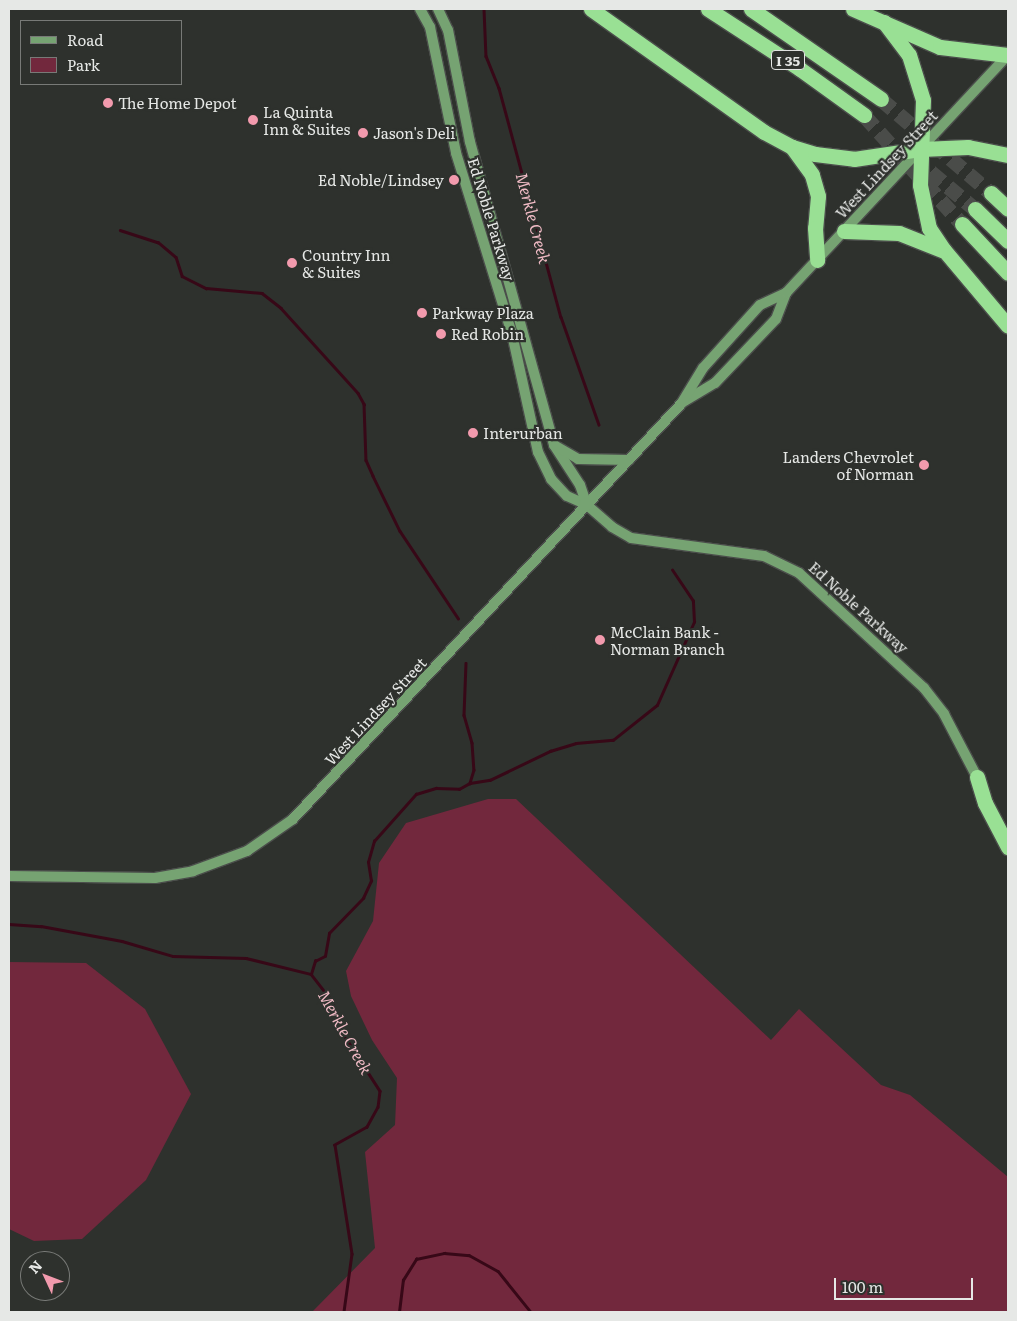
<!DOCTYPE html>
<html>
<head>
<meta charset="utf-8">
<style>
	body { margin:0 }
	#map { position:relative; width:1017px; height:1321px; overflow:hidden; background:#2e312d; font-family:Literata,serif }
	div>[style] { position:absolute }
	.green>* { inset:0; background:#72283d }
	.stream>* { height:2.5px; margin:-1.25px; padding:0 1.25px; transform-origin:1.25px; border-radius:1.25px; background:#370817 }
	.highway-tunnel>* { height:15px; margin-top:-7.5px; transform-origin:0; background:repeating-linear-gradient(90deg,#4a4c49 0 15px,transparent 0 23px) }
	.roads { filter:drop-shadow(1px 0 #4b4e4b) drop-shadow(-1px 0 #4b4e4b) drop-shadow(0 1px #4b4e4b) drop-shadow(0 -1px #4b4e4b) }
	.secondary>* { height:10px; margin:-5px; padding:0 5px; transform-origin:5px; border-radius:5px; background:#76a372 }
	.highway>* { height:15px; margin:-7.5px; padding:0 7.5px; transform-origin:7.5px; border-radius:7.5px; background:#99e094 }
	.dots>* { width:14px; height:14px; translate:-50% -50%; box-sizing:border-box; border:2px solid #2e312d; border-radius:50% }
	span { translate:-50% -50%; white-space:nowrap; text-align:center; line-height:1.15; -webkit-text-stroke:4.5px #2e312d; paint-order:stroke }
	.shield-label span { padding:1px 4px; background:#2e312d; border:1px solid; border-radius:4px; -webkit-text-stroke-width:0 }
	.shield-label { font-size:14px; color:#e6e8e6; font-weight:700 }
	.poi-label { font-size:15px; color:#e6e8e6 }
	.left { translate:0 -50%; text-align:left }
	.right { translate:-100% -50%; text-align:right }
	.street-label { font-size:15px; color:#e6e8e6 }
	.water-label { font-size:16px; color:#f0bbc5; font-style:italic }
	.frame { position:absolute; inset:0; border:10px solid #e6e8e6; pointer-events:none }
	.legend { position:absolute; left:20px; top:20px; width:162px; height:65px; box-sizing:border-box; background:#2e312d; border:1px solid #787a77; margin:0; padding:6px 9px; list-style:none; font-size:15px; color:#e6e8e6 }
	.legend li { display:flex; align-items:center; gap:10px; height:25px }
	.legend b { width:25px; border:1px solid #787a77 }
	.north { position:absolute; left:20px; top:1251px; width:50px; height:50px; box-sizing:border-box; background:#2e312d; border:1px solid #787a77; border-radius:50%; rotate:313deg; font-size:14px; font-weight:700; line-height:20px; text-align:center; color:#e6e8e6 }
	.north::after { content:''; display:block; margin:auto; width:18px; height:22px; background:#f29aad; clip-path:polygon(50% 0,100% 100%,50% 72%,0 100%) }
	.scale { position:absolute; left:834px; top:1278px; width:139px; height:22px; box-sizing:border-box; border:2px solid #e6e8e6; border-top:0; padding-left:6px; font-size:15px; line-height:18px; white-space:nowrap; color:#e6e8e6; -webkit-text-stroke:4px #2e312d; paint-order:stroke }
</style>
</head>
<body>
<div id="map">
	<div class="green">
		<div style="clip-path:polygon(488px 799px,516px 799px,771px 1040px,799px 1009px,881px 1085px,910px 1095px,1008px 1177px,1008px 1312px,312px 1312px,375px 1248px,365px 1152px,395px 1125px,397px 1078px,372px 1040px,351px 996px,346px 971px,373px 921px,379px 863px,406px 823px)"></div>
		<div style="clip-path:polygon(9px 962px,86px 963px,145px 1009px,191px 1094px,146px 1180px,82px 1239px,34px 1241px,9px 1229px)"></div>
	</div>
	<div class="stream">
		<div style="left:484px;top:9px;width:47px;rotate:87.6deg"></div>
		<div style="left:486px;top:56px;width:35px;rotate:68deg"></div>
		<div style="left:499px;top:88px;width:237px;rotate:74.9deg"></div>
		<div style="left:561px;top:317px;width:114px;rotate:70.6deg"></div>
		<div style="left:120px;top:230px;width:40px;rotate:18deg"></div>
		<div style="left:158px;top:242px;width:23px;rotate:40deg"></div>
		<div style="left:176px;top:257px;width:20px;rotate:72deg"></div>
		<div style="left:182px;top:276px;width:27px;rotate:27deg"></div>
		<div style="left:206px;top:288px;width:56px;rotate:5.1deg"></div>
		<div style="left:262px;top:293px;width:24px;rotate:38deg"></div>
		<div style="left:281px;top:308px;width:115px;rotate:47.8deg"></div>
		<div style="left:358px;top:393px;width:13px;rotate:61deg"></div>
		<div style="left:364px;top:404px;width:56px;rotate:88deg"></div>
		<div style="left:366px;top:460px;width:17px;rotate:66deg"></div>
		<div style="left:373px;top:476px;width:61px;rotate:63.9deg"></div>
		<div style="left:400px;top:531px;width:105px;rotate:56.3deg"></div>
		<div style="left:466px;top:663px;width:52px;rotate:92.2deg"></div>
		<div style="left:464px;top:715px;width:29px;rotate:74deg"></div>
		<div style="left:472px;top:743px;width:27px;rotate:86deg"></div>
		<div style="left:474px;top:770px;width:14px;rotate:107deg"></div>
		<div style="left:9px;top:924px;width:32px;rotate:4deg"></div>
		<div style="left:41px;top:926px;width:82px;rotate:10.5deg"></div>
		<div style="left:122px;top:941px;width:53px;rotate:16.4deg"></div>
		<div style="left:173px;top:956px;width:73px;rotate:1.6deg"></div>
		<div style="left:246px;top:958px;width:67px;rotate:13.8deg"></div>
		<div style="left:311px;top:974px;width:14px;rotate:-73deg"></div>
		<div style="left:315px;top:961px;width:11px;rotate:-27deg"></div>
		<div style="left:325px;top:956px;width:23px;rotate:-80deg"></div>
		<div style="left:329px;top:933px;width:49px;rotate:-45.8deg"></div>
		<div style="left:363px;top:898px;width:19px;rotate:-65deg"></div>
		<div style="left:371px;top:881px;width:19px;rotate:-99deg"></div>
		<div style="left:368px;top:862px;width:22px;rotate:-74deg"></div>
		<div style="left:374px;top:841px;width:63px;rotate:-48.2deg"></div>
		<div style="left:416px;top:794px;width:21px;rotate:-17deg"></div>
		<div style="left:436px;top:788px;width:23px;rotate:2deg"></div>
		<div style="left:459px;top:789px;width:13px;rotate:-29deg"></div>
		<div style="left:470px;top:783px;width:20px;rotate:-9deg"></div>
		<div style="left:490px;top:780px;width:67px;rotate:-25.8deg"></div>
		<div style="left:550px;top:751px;width:27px;rotate:-17deg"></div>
		<div style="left:576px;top:743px;width:37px;rotate:-5deg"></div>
		<div style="left:613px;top:740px;width:56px;rotate:-38.5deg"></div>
		<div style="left:657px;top:705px;width:91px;rotate:-66deg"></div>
		<div style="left:694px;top:622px;width:21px;rotate:-93deg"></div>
		<div style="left:693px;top:601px;width:37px;rotate:-124deg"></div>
		<div style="left:311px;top:974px;width:34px;rotate:52deg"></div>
		<div style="left:332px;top:1001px;width:33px;rotate:72deg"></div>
		<div style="left:342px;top:1032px;width:70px;rotate:57.2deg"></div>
		<div style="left:380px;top:1091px;width:16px;rotate:97deg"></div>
		<div style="left:378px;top:1107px;width:23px;rotate:119deg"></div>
		<div style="left:367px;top:1127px;width:37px;rotate:151deg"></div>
		<div style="left:335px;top:1145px;width:110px;rotate:81.1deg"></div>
		<div style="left:352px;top:1254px;width:59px;rotate:97.9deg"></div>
		<div style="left:399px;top:1312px;width:32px;rotate:-83deg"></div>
		<div style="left:403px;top:1280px;width:25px;rotate:-58deg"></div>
		<div style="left:416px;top:1259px;width:29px;rotate:-12deg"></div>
		<div style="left:444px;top:1253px;width:25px;rotate:5deg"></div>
		<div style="left:469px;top:1255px;width:33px;rotate:29deg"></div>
		<div style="left:498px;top:1271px;width:53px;rotate:51.2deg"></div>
	</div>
	<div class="highway-tunnel">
		<div style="left:881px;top:99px;width:145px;rotate:40.5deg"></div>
		<div style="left:864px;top:115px;width:147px;rotate:48deg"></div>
		<div style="left:913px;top:157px;width:81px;rotate:40deg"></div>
	</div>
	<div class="roads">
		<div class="secondary">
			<div style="left:420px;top:9px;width:21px;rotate:61deg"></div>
			<div style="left:430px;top:27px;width:129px;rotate:78.3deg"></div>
			<div style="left:456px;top:153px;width:189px;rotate:72.8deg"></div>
			<div style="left:512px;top:334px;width:121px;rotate:77.6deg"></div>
			<div style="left:538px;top:452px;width:30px;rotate:64deg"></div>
			<div style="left:551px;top:479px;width:23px;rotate:47deg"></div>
			<div style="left:567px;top:496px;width:22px;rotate:24deg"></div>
			<div style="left:587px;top:505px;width:33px;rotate:41deg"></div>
			<div style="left:612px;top:527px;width:22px;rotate:30deg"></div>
			<div style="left:631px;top:538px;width:134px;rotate:7.7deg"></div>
			<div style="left:764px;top:556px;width:39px;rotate:26deg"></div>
			<div style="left:799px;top:573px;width:170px;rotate:42.6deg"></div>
			<div style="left:924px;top:688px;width:33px;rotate:52deg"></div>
			<div style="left:944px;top:714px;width:71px;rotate:62.4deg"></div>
			<div style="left:438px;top:9px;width:23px;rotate:65deg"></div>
			<div style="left:448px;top:30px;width:114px;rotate:78.9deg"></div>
			<div style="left:470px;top:142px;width:314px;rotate:74.5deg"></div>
			<div style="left:554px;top:445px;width:48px;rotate:57deg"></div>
			<div style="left:580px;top:485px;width:21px;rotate:71deg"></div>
			<div style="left:683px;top:402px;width:37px;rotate:-31deg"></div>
			<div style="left:715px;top:383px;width:88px;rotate:-46.4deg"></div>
			<div style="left:776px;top:319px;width:28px;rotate:-69deg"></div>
			<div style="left:554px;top:445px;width:28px;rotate:30deg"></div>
			<div style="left:578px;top:459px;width:51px;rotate:1.1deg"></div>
			<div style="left:9px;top:876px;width:146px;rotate:0.8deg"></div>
			<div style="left:155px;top:878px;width:39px;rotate:-10deg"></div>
			<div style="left:193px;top:871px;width:58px;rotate:-20.3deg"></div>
			<div style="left:247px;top:851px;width:56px;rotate:-34.8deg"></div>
			<div style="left:293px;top:819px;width:568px;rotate:-46.93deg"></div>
			<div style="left:681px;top:404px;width:42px;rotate:-58.6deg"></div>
			<div style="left:703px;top:368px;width:85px;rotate:-47.9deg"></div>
			<div style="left:760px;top:305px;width:29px;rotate:-25deg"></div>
			<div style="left:786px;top:293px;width:325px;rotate:-47deg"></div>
		</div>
		<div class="highway">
			<div style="left:591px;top:9px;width:212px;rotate:35.4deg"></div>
			<div style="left:764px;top:132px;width:32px;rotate:28deg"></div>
			<div style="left:792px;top:147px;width:24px;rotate:17deg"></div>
			<div style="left:815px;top:154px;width:39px;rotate:7deg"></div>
			<div style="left:854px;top:159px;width:68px;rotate:-8.5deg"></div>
			<div style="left:921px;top:149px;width:47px;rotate:-2.4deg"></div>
			<div style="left:968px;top:147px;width:41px;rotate:11.3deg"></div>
			<div style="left:708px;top:9px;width:110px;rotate:33.1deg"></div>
			<div style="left:800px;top:69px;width:79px;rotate:35.7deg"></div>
			<div style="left:751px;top:9px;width:158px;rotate:34.7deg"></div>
			<div style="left:853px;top:9px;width:95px;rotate:23.6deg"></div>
			<div style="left:940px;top:47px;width:68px;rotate:6.7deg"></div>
			<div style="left:884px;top:22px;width:41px;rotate:52.9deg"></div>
			<div style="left:909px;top:55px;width:47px;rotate:72.7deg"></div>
			<div style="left:923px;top:100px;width:85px;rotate:92deg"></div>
			<div style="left:920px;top:185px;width:44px;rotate:78.2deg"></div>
			<div style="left:929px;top:228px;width:27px;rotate:56deg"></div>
			<div style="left:944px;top:250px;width:99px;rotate:49.9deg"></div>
			<div style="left:792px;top:147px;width:34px;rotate:54deg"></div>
			<div style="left:812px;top:175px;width:22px;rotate:74deg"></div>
			<div style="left:818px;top:196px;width:32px;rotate:95deg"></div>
			<div style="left:815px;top:228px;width:32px;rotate:86deg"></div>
			<div style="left:991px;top:193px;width:23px;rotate:43deg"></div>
			<div style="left:975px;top:209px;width:46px;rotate:44.1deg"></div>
			<div style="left:962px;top:224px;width:67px;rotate:46.8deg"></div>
			<div style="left:844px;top:231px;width:55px;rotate:2.1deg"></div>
			<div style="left:899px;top:233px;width:46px;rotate:21.6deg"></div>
			<div style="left:977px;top:777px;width:27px;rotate:73deg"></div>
			<div style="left:985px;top:803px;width:50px;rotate:62.4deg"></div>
		</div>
	</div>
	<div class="dots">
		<div style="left:108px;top:103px;background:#f29aad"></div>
		<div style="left:253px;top:120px;background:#f29aad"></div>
		<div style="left:363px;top:133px;background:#f29aad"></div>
		<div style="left:454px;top:180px;background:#f29aad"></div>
		<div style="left:292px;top:263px;background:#f29aad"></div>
		<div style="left:422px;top:313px;background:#f29aad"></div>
		<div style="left:441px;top:334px;background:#f29aad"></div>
		<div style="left:473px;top:433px;background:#f29aad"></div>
		<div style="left:924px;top:465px;background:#f29aad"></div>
		<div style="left:600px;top:640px;background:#f29aad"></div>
	</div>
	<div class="shield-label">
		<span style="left:788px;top:60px">I 35</span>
	</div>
	<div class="poi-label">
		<span class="left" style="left:118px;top:103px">The Home Depot</span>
		<span class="left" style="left:263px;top:120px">La Quinta<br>Inn &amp; Suites</span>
		<span class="left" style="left:373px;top:133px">Jason's Deli</span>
		<span class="right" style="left:444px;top:180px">Ed Noble/Lindsey</span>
		<span class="left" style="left:302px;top:263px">Country Inn<br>&amp; Suites</span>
		<span class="left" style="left:432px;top:313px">Parkway Plaza</span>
		<span class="left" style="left:451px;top:334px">Red Robin</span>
		<span class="left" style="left:483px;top:433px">Interurban</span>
		<span class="right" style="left:914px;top:465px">Landers Chevrolet<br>of Norman</span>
		<span class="left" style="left:610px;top:640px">McClain Bank -<br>Norman Branch</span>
	</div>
	<div class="street-label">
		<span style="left:886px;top:164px;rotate:-47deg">West Lindsey Street</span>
		<span style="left:492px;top:219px;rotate:73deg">Ed Noble Parkway</span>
		<span style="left:859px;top:607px;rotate:42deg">Ed Noble Parkway</span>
		<span style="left:375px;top:711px;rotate:-47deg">West Lindsey Street</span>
	</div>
	<div class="water-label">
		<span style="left:534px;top:218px;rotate:75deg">Merkle Creek</span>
		<span style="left:346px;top:1032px;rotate:61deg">Merkle Creek</span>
	</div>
	<div class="frame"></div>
	<ul class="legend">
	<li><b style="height:6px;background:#76a372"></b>Road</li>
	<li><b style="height:14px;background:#72283d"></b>Park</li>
	</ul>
	<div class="north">N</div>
	<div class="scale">100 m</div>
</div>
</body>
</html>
